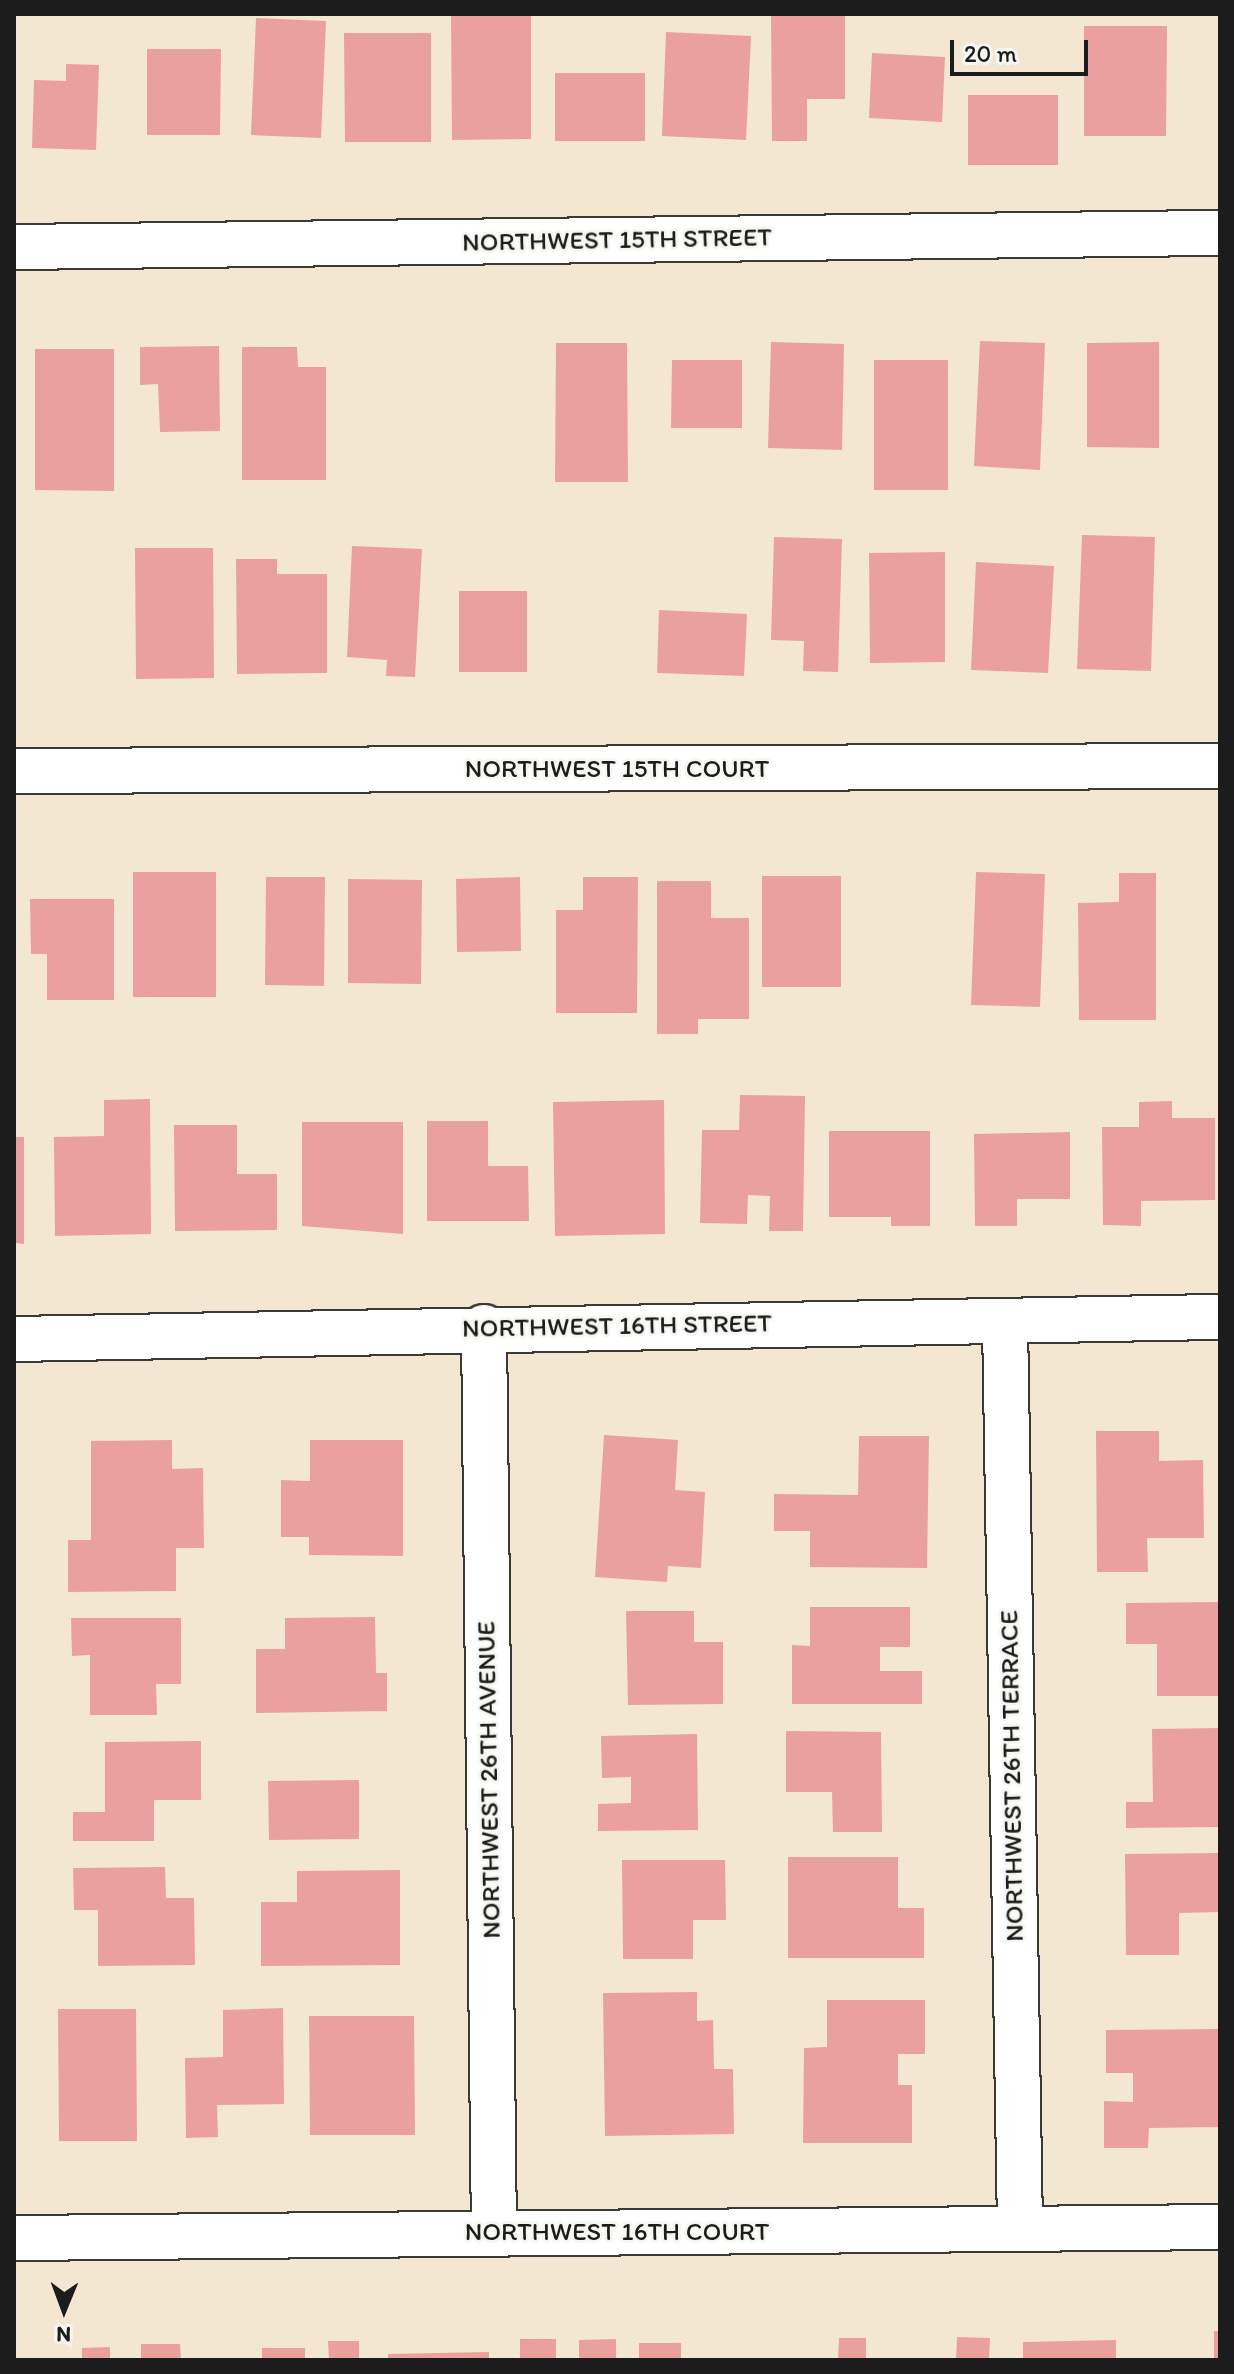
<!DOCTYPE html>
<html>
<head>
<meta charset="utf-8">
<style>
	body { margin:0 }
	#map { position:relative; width:1234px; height:2374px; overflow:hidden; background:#f3e7d2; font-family:Itim,sans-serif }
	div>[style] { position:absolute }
	.building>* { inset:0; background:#eaa19d }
	.roads { filter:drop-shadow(2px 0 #3c3a37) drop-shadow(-2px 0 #3c3a37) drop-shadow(0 2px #3c3a37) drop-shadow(0 -2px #3c3a37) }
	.minor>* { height:44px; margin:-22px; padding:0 22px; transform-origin:22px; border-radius:22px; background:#fff }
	span { translate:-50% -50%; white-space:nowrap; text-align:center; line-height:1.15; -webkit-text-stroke:6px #f6f6f2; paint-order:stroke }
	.street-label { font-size:26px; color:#1c1c1c }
	.frame { position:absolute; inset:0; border:16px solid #1c1c1c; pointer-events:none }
	.north { position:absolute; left:24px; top:2270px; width:80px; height:80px; -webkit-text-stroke:6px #f6f6f2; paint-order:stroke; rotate:181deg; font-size:22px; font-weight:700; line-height:32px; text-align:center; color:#1c1c1c }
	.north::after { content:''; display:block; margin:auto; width:28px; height:36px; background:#1c1c1c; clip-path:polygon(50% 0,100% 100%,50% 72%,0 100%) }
	.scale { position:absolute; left:950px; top:40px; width:138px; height:36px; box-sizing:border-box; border:4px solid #1c1c1c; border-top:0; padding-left:10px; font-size:24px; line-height:28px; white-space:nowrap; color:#1c1c1c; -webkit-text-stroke:6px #f6f6f2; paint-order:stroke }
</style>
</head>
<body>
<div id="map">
	<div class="building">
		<div style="clip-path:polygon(451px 14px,531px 14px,531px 139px,452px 140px)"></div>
		<div style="clip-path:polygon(771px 14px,845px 14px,845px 99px,807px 99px,807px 141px,772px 141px)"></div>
		<div style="clip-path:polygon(256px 18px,326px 21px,321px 138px,251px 135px)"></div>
		<div style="clip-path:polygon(1084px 26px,1167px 26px,1166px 136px,1084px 136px)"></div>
		<div style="clip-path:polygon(666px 32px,751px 36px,746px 140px,662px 136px)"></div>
		<div style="clip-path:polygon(344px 33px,431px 33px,431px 142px,345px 142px)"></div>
		<div style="clip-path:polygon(147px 49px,221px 49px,220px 135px,147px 135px)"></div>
		<div style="clip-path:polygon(872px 53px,945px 57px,942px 122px,869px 118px)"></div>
		<div style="clip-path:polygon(66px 64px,99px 65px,96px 150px,32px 148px,34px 80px,66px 81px)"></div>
		<div style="clip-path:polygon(555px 73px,645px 73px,645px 141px,555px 141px)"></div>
		<div style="clip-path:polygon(968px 95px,1058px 95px,1058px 165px,968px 165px)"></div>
		<div style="clip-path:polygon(980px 341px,1045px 343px,1040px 470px,974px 466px)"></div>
		<div style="clip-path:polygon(771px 342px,844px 344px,842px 450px,768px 448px)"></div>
		<div style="clip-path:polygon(1159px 342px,1159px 448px,1087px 447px,1087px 343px)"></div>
		<div style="clip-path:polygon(556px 343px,627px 343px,628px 482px,555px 482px)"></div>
		<div style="clip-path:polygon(219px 346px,220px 431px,160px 432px,158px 384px,140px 385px,140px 347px)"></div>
		<div style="clip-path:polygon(242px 347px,297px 347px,298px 367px,326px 367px,326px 480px,242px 480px)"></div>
		<div style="clip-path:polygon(35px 349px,114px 349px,114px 491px,35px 490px)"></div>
		<div style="clip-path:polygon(672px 360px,742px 360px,742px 428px,671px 428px)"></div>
		<div style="clip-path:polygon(874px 360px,948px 360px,948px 490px,874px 490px)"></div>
		<div style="clip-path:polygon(1082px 535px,1155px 537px,1151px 671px,1077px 669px)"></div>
		<div style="clip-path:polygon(774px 537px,842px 539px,838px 672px,803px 671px,804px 641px,771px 640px)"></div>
		<div style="clip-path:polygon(352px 546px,422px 549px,415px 677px,386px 676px,387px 660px,347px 657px)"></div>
		<div style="clip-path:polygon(135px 548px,213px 548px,214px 678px,136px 679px)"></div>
		<div style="clip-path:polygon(945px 552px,945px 662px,870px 663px,869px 553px)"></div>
		<div style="clip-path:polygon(236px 559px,277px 559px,277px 574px,327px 574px,327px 673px,237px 674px)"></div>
		<div style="clip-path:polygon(976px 562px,1054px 566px,1048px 673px,971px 670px)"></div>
		<div style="clip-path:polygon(459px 591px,527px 591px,527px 672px,459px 672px)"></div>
		<div style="clip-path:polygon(659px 610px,747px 614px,744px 676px,657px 673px)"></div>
		<div style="clip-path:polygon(133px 872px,216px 872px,216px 997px,133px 997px)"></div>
		<div style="clip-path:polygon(976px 872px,1045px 874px,1040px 1007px,971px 1005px)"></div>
		<div style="clip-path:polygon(1119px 873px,1156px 873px,1156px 1020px,1079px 1020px,1078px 903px,1119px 902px)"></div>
		<div style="clip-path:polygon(762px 876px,841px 876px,841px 987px,762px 987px)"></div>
		<div style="clip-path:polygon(266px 877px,325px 877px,324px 986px,265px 985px)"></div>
		<div style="clip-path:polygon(520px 877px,521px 951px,457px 952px,456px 879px)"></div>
		<div style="clip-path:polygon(583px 877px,638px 877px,637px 1013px,556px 1013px,556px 910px,583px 910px)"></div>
		<div style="clip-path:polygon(348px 879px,422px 880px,421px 984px,348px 983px)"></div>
		<div style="clip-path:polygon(657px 881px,711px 881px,711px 918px,749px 918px,749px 1019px,698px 1019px,698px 1034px,657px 1034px)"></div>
		<div style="clip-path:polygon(30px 899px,114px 899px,114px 1000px,47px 1000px,47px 954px,31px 954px)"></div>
		<div style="clip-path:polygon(740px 1095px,805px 1096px,803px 1231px,769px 1231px,770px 1196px,748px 1195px,747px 1224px,700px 1223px,702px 1130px,739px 1130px)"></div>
		<div style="clip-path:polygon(150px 1099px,151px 1234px,55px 1236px,54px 1137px,104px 1136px,104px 1100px)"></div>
		<div style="clip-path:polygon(664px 1100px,665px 1234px,555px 1236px,553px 1102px)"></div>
		<div style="clip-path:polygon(1172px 1101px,1172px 1118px,1215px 1118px,1215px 1200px,1141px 1201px,1141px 1226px,1103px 1225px,1102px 1127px,1139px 1127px,1139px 1102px)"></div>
		<div style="clip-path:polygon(427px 1121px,488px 1121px,488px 1166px,528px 1166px,529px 1221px,427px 1221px)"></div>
		<div style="clip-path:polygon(302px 1122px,403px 1122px,403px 1234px,302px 1226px)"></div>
		<div style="clip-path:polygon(174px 1125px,237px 1125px,237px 1174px,277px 1174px,277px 1230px,175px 1231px)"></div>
		<div style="clip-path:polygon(829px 1131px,930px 1131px,930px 1226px,891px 1226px,891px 1217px,829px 1217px)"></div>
		<div style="clip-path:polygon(1070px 1132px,1070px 1199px,1017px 1199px,1017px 1226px,975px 1226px,974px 1134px)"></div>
		<div style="clip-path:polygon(14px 1137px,24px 1137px,24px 1244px,14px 1243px)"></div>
		<div style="clip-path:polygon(1096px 1431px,1159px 1431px,1159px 1461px,1203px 1460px,1204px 1538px,1147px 1538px,1148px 1572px,1097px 1572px)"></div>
		<div style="clip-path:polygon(604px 1435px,678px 1440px,675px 1490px,705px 1492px,701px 1568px,668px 1566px,667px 1582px,595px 1577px)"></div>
		<div style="clip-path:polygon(859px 1436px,929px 1436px,927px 1568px,810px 1567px,810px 1531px,774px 1531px,774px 1494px,858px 1495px)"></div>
		<div style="clip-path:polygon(172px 1440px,172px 1469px,203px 1468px,204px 1548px,176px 1548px,176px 1591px,68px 1592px,68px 1540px,91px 1540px,91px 1441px)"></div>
		<div style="clip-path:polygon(310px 1440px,403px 1440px,403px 1556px,309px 1555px,309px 1537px,281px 1537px,281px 1480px,310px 1481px)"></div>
		<div style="clip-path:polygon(1220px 1602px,1220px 1696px,1157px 1696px,1157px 1644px,1126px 1644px,1126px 1603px)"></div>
		<div style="clip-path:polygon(810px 1607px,910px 1607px,910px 1647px,880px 1647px,880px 1671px,922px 1671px,922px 1704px,792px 1704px,792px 1645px,810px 1646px)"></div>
		<div style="clip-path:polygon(626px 1611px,694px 1611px,694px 1642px,723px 1642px,723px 1704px,628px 1705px)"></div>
		<div style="clip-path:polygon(375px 1617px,376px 1673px,387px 1673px,387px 1711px,256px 1713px,256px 1649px,285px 1649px,285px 1618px)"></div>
		<div style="clip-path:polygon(71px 1618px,181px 1618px,181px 1684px,156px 1684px,157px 1715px,90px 1715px,90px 1655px,72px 1656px)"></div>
		<div style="clip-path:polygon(1220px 1728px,1220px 1827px,1126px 1828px,1126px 1802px,1153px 1802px,1152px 1729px)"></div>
		<div style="clip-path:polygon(786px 1731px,881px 1732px,882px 1832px,833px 1832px,832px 1792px,786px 1792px)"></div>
		<div style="clip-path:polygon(697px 1734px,698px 1830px,598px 1831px,598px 1804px,631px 1803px,631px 1777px,602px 1778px,601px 1736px)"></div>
		<div style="clip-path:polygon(201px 1741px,201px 1800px,154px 1800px,154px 1841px,73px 1841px,73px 1812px,105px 1812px,105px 1742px)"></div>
		<div style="clip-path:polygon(359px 1780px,359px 1839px,269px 1840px,268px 1781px)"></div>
		<div style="clip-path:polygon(1220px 1853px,1220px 1912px,1179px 1913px,1179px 1955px,1126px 1955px,1125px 1854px)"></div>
		<div style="clip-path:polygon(788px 1857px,898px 1857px,898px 1908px,924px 1908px,924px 1958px,788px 1958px)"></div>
		<div style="clip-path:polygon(622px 1860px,725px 1860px,726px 1920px,693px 1920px,693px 1959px,623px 1959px)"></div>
		<div style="clip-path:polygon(165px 1867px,166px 1898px,194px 1898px,195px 1965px,98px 1966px,98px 1910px,74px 1910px,73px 1868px)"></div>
		<div style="clip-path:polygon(400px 1870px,400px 1965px,261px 1966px,261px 1902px,297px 1902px,297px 1871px)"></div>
		<div style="clip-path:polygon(697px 1992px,697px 2021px,713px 2020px,714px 2069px,733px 2069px,734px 2134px,605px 2136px,603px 1993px)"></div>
		<div style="clip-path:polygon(827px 2000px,925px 2000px,925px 2054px,898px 2054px,898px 2085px,912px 2085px,912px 2143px,803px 2143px,804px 2048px,827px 2047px)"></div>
		<div style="clip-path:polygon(283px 2008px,284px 2104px,217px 2105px,218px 2137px,186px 2138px,185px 2058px,223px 2057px,223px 2010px)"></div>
		<div style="clip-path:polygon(58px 2009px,136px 2009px,137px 2141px,59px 2141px)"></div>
		<div style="clip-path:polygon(309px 2016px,414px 2016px,415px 2135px,310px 2135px)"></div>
		<div style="clip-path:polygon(1220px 2029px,1220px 2127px,1149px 2128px,1148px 2148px,1104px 2148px,1104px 2101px,1133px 2102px,1133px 2073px,1106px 2073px,1106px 2030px)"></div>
		<div style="clip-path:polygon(1214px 2331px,1220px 2331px,1220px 2360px,1214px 2360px)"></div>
		<div style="clip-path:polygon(957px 2337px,990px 2338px,989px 2360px,956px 2360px)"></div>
		<div style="clip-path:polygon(839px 2338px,866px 2338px,866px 2360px,838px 2360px)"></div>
		<div style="clip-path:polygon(520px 2339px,556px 2339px,556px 2360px,520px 2360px)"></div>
		<div style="clip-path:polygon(616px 2339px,616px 2360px,579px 2360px,579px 2340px)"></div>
		<div style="clip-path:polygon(1116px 2340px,1116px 2360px,1023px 2360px,1023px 2342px)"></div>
		<div style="clip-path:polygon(328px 2341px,359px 2341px,359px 2360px,329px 2360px)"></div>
		<div style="clip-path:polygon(639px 2343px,681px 2343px,681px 2360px,639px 2360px)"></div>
		<div style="clip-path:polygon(141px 2344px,180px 2344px,181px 2360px,141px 2360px)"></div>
		<div style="clip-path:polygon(110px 2347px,110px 2360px,82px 2360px,82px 2348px)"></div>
		<div style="clip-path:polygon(262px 2348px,305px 2348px,305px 2360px,262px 2360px)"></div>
		<div style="clip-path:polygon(489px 2352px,489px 2360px,388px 2360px,388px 2354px)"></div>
	</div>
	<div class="roads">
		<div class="minor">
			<div style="left:14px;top:247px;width:1206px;rotate:-0.67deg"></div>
			<div style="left:14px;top:771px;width:1206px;rotate:-0.24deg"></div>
			<div style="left:1005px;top:1322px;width:907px;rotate:89.05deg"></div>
			<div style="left:484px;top:1327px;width:905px;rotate:89.37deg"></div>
			<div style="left:14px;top:1339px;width:1206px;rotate:-1.05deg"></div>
			<div style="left:14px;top:2238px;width:1206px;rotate:-0.52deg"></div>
		</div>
	</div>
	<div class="street-label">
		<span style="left:617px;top:240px;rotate:-1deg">NORTHWEST 15TH STREET</span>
		<span style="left:617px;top:769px">NORTHWEST 15TH COURT</span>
		<span style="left:617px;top:1326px;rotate:-1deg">NORTHWEST 16TH STREET</span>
		<span style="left:1012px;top:1776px;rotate:-91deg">NORTHWEST 26TH TERRACE</span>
		<span style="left:489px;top:1780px;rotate:-91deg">NORTHWEST 26TH AVENUE</span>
		<span style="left:617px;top:2232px">NORTHWEST 16TH COURT</span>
	</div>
	<div class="frame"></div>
	<div class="north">N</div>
	<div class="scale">20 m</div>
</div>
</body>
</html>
